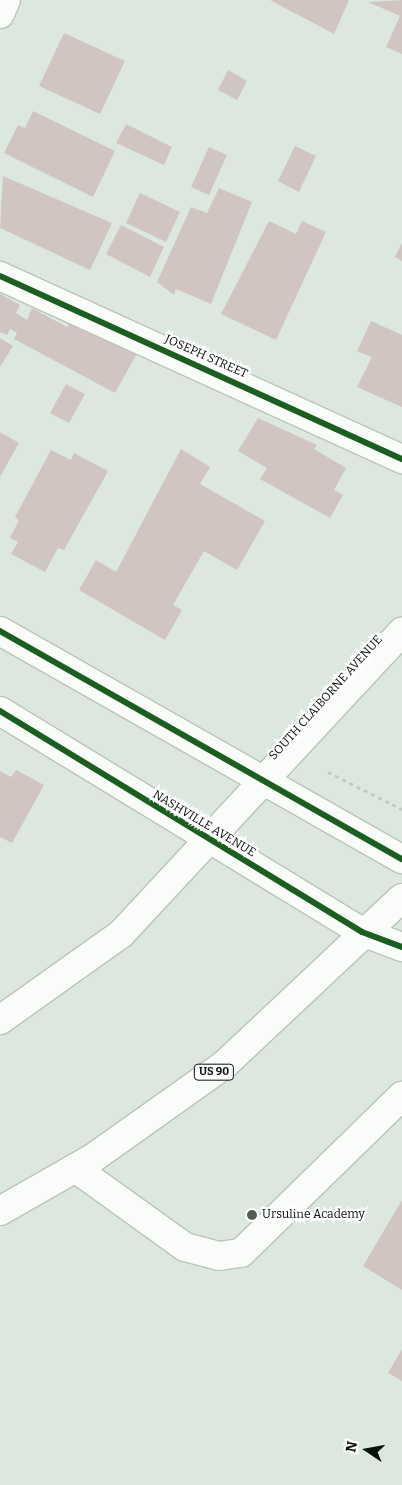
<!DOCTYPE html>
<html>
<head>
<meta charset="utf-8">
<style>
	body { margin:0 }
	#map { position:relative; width:402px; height:1485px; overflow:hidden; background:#dce8df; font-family:Bitter,serif }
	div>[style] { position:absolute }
	.building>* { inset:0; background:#d0c5c0 }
	.path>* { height:3px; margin-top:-1.5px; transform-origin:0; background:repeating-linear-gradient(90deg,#c5c9c6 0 4px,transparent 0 8px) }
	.roads { filter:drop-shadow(1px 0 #bbc3bd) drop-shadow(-1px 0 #bbc3bd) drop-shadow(0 1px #bbc3bd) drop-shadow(0 -1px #bbc3bd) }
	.minor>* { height:28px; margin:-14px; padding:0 14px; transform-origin:14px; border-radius:14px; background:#fafcfa }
	.major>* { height:28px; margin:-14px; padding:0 14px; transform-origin:14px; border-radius:14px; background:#fafcfa }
	.cycleway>* { height:6px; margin:-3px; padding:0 3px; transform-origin:3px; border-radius:3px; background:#1b5e20 }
	.dots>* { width:14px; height:14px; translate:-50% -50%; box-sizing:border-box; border:2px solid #fff; border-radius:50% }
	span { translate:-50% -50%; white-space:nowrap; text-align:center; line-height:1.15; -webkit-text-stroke:4px #fff; paint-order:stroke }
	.shield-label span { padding:1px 4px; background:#fff; border:1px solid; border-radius:4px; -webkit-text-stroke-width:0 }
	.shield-label { font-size:11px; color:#080f0a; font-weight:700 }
	.street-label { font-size:12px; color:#080f0a }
	.poi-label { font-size:12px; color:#080f0a }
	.left { translate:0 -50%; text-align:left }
	.north { position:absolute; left:342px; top:1425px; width:50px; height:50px; -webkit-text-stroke:4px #fff; paint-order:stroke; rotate:282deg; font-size:14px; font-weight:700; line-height:20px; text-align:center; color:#080f0a }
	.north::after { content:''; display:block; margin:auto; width:18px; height:22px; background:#080f0a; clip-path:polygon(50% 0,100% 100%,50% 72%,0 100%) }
</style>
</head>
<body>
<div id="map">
	<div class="building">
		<div style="clip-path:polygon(270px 0,349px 0,334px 34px)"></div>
		<div style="clip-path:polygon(402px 0,402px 54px,386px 47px,400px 16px,368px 2px)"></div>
		<div style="clip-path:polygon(64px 33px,125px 61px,100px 114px,39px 86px)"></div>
		<div style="clip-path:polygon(228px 70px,247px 81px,237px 100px,218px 90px)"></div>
		<div style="clip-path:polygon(33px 111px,115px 151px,93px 197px,4px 153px,18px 125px,25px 128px)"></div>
		<div style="clip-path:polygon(126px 124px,172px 147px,164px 165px,116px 143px)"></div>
		<div style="clip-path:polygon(295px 146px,316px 156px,299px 192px,278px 181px)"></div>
		<div style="clip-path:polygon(209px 147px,227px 155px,209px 195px,191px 187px)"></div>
		<div style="clip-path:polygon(3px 176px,112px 223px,90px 270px,0 228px)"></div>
		<div style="clip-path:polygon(219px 188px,252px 202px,211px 304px,176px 289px,174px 295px,157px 282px,191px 207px,207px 213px)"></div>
		<div style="clip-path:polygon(140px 193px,180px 212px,166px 242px,126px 223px)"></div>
		<div style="clip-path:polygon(269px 221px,296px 234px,302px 221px,326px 232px,276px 340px,221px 314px)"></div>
		<div style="clip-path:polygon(121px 225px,164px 247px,150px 277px,106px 254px)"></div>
		<div style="clip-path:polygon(402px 243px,402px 261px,395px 257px)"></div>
		<div style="clip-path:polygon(0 294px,20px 305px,16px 313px,27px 320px,32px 308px,67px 327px,72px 319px,139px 350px,115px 393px,14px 339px,17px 333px,10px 329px,7px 335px,0 332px)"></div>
		<div style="clip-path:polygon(371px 321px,402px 335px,402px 407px,357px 387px,372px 357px,357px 351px)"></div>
		<div style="clip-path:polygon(0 338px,13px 346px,0 367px)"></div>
		<div style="clip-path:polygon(66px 384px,85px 394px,69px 423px,50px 413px)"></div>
		<div style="clip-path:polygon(258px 418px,317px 445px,314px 449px,346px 468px,334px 490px,343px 495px,330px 518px,260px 479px,267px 468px,238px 451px)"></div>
		<div style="clip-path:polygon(0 432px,19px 443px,0 477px)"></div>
		<div style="clip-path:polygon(181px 449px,210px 467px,200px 484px,265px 521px,237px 570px,204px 551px,173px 605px,182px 610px,165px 640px,79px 590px,96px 560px,116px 572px)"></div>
		<div style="clip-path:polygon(51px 450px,71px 460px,74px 453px,108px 471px,64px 550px,58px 548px,45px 572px,11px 554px,18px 542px,10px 538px,19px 520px,15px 517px)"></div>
		<div style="clip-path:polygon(16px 770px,44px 785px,12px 843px,0 837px,0 771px,11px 777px)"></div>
		<div style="clip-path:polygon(402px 1200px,402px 1290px,363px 1266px)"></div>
		<div style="clip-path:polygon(402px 1349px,402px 1381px,388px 1373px)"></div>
	</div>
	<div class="path">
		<div style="left:328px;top:772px;width:83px;rotate:26.6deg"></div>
	</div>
	<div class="roads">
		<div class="minor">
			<div style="left:0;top:14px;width:15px;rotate:-67deg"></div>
			<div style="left:0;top:276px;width:442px;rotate:24.5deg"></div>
			<div style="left:0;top:631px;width:462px;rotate:29.6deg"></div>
			<div style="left:0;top:711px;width:424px;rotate:31.4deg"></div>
			<div style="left:362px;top:932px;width:43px;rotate:20.6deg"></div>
			<div style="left:75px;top:1168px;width:135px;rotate:35.7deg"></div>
			<div style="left:185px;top:1247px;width:35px;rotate:15deg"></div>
			<div style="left:219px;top:1256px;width:22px;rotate:-8deg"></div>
			<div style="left:241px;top:1253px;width:225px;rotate:-44.3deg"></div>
		</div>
		<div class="major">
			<div style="left:0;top:1020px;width:148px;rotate:-35.4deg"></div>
			<div style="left:121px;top:934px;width:413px;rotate:-47.1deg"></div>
			<div style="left:0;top:1211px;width:107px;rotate:-29.7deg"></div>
			<div style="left:93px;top:1158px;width:161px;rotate:-35.4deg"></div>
			<div style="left:224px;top:1065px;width:244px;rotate:-43.2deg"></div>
		</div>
	</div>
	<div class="cycleway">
		<div style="left:0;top:276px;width:442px;rotate:24.5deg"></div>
		<div style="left:0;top:631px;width:462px;rotate:29.6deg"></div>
		<div style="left:0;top:711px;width:424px;rotate:31.4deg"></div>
		<div style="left:362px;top:932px;width:43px;rotate:20.6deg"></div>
	</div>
	<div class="dots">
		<div style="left:252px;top:1215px;background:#525b55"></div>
	</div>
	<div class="shield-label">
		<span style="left:214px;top:1072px">US 90</span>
	</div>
	<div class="street-label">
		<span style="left:206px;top:357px;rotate:24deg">JOSEPH STREET</span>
		<span style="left:326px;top:698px;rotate:-48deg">SOUTH CLAIBORNE AVENUE</span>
		<span style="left:204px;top:824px;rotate:31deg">NASHVILLE AVENUE</span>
	</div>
	<div class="poi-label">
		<span class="left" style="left:262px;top:1215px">Ursuline Academy</span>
	</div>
	<div class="north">N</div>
</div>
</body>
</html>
